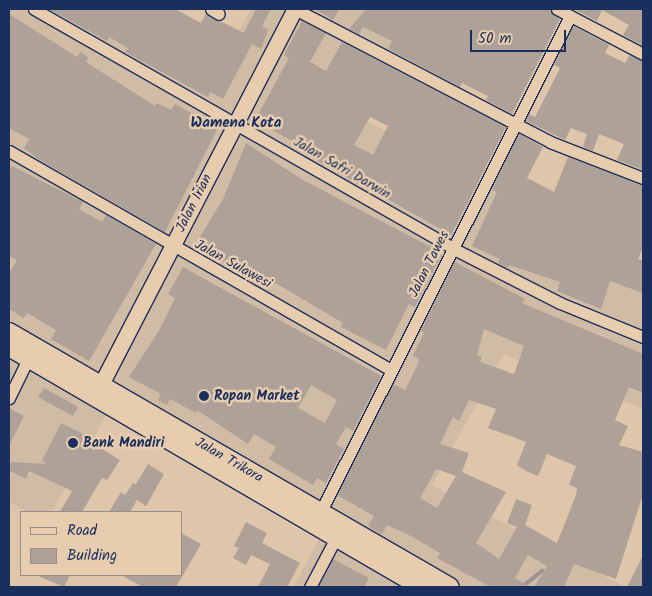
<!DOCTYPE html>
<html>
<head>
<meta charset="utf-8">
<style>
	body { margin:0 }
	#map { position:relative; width:652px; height:596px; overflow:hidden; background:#dfc6ab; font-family:Kalam,sans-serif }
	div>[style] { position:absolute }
	.built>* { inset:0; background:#d0bba5 }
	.stream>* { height:4px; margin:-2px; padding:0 2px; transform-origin:2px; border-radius:2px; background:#9c9391 }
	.building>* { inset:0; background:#aea197 }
	.roads { filter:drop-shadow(1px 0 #1b2f5e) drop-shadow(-1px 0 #1b2f5e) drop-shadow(0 1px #1b2f5e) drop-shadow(0 -1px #1b2f5e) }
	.minor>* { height:11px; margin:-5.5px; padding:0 5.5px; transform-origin:5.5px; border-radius:5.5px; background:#e7ccae }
	.secondary>* { height:15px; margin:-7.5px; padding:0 7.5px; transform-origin:7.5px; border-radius:7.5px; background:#e7ccae }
	.trunk>* { height:18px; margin:-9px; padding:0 9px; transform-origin:9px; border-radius:9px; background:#e7ccae }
	.dots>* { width:14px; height:14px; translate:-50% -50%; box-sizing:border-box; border:2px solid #e7ccae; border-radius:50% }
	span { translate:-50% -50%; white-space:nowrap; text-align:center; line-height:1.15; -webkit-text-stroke:5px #e7ccae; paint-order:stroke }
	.street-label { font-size:14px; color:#1b2f5e }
	.poi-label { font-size:14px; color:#1b2f5e; font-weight:700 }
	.left { translate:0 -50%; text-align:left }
	.neighbourhood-label { font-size:15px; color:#1b2f5e; font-weight:700 }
	.frame { position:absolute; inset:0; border:10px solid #1b2f5e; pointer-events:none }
	.legend { position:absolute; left:20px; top:511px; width:162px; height:65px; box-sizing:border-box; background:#e7ccae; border:1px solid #958d8e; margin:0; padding:6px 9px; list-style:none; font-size:15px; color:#1b2f5e }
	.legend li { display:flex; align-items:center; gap:10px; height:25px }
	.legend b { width:25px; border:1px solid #958d8e }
	.scale { position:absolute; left:470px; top:30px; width:96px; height:22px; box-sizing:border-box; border:2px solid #1b2f5e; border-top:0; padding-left:6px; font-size:15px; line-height:18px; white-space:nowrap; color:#1b2f5e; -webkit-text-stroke:4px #e7ccae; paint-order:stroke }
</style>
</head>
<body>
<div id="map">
	<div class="built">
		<div style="clip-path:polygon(9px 9px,110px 9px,217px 73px,251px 9px,411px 9px,353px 114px,593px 241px,643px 263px,643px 409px,504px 354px,432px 485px,625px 587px,293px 587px,334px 513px,118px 394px,52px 512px,28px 512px,9px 502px)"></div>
	</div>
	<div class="stream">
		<div style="left:522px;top:587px;width:26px;rotate:-39deg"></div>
	</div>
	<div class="building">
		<div style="clip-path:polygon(49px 9px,175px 9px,201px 23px,206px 14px,244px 33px,256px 9px,271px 9px,262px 26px,268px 30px,261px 49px,252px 44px,223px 99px,210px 92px,208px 97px,125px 52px,128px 48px,109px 37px,107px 41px)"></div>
		<div style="clip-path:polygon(315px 9px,339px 9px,333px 20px)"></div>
		<div style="clip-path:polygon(366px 9px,550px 9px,560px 19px,512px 114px,486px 100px,488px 96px,462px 83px,460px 87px,388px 49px,392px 41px,363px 27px,359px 34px,349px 29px)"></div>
		<div style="clip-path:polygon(573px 9px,643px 9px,643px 46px,623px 35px,629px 25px,602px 10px,597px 21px)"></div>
		<div style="clip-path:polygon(9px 14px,77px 57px,80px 52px,88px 57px,86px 62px,155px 106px,157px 103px,171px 110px,175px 104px,218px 128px,165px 232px,38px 159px,24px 148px,29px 139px,9px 128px)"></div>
		<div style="clip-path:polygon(evenodd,302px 21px,326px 33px,310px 62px,326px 71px,342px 42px,506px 127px,451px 235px,384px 197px,387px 193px,361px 179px,358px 184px,326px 166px,300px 150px,302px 146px,274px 131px,278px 125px,258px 115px,289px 58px,284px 55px,302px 21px,370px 117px,388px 126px,373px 155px,354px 145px,370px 117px)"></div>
		<div style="clip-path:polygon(573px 26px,609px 45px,605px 53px,625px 63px,630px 55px,643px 61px,643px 170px,617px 160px,624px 144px,599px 134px,593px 151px,583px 147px,587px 134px,571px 128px,565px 140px,526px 121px,529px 114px,535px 117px,560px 68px,554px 65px)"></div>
		<div style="clip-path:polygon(519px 134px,543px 147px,527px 178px,554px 192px,568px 157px,643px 185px,643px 247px,638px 259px,643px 260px,643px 293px,610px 281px,601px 309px,557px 291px,560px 282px,509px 265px,508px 268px,498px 263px,500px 259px,472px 246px,497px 192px,492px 189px)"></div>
		<div style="clip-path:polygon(246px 143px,303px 180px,442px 253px,415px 307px,409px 304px,386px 350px,341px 327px,343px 323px,267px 278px,248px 268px,245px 274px,195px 245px,223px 199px)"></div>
		<div style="clip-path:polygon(12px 166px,83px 202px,79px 209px,102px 222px,106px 215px,156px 244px,89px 361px,51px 339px,56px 330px,27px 313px,24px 318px,9px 309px,9px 274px,17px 260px,9px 256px,9px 172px)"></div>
		<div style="clip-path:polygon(evenodd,455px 262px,525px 299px,522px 303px,643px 354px,643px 393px,629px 387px,615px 420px,628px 426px,619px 445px,643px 452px,643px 494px,616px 579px,574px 564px,564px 587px,534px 587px,547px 566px,528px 555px,515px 578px,530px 587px,491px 587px,437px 558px,440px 553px,411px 536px,387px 525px,382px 534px,368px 526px,374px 516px,337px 495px,393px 384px,405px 390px,418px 364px,419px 359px,413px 356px,424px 332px,421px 331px,455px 262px,484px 329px,524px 346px,514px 374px,480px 362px,482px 357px,477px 355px,484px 329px,455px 262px,469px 400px,496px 409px,488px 428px,526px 442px,517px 465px,526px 471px,538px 476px,547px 454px,576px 466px,569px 485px,577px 488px,576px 495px,557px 543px,525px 525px,532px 505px,516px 499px,507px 523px,517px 527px,499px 559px,476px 543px,506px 492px,462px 472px,469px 453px,440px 444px,453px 417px,459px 421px,469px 400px,455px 262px,436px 469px,456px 476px,437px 508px,420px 498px,436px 469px)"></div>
		<div style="clip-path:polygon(evenodd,183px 267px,381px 376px,353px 431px,346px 427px,336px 444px,344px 449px,326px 483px,317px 478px,313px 485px,269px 459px,276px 447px,254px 434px,248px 444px,197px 410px,196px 413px,170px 399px,167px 405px,158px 400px,161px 394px,129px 377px,160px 329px,175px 298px,168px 294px,183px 267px,311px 385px,337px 400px,325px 423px,298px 408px,311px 385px)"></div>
		<div style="clip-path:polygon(44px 388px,78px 407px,73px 416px,38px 397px)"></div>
		<div style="clip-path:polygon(9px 408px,24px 416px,9px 446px)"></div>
		<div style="clip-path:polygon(61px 423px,87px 436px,86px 439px,120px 460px,107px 480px,102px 478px,82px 512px,60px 512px,72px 491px,29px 471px,26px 479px,10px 471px,11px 462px,47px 464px,42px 461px)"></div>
		<div style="clip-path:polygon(148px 464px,164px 474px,146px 506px,137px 500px,130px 512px,109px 512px,121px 492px,125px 495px,133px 483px,136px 484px)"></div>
		<div style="clip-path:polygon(246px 522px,267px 533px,262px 543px,300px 563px,287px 587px,258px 587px,270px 564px,251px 555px,246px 565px,233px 558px,239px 548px,234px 546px)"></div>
		<div style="clip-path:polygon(181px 533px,201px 544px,176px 587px,143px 587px,121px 575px,181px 575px)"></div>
		<div style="clip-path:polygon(643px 555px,643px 587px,627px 587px)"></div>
		<div style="clip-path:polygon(333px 559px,369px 578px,364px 587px,318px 587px)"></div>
		<div style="clip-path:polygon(36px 575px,70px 575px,64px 587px)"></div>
	</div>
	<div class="roads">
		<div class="minor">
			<div style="left:34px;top:9px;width:484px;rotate:29.7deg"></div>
			<div style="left:454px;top:249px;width:119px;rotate:27deg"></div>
			<div style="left:560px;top:303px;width:90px;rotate:22.3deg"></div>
			<div style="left:211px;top:9px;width:9px;rotate:32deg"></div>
			<div style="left:295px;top:9px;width:288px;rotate:27.5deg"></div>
			<div style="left:550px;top:142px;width:100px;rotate:21.2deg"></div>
			<div style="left:557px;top:9px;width:97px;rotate:27.6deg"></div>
			<div style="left:9px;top:151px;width:440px;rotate:29.8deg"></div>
			<div style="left:9px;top:398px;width:43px;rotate:-64deg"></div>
			<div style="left:318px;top:517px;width:561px;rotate:-63.3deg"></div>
			<div style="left:310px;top:587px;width:62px;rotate:-62.2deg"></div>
		</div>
		<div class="secondary">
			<div style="left:96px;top:394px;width:433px;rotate:-62.7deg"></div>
		</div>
		<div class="trunk">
			<div style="left:9px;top:332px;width:509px;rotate:30.04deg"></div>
			<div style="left:9px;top:347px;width:478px;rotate:30.2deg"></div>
		</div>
	</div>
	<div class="dots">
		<div style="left:204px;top:396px;background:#1b2f5e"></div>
		<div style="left:73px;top:443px;background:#1b2f5e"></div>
	</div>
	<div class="street-label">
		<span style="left:342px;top:168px;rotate:30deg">Jalan Safri Darwin</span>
		<span style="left:194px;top:203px;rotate:-63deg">Jalan Irian</span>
		<span style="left:233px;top:264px;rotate:29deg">Jalan Sulawesi</span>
		<span style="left:429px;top:264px;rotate:-63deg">Jalan Tawes</span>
		<span style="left:229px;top:460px;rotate:30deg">Jalan Trikora</span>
	</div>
	<div class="poi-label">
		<span class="left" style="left:214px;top:396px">Ropan Market</span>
		<span class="left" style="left:83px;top:443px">Bank Mandiri</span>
	</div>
	<div class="neighbourhood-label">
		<span style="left:236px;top:124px">Wamena Kota</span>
	</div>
	<div class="frame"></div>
	<ul class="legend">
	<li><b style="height:6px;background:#e7ccae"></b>Road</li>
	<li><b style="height:14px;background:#aea197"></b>Building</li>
	</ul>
	<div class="scale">50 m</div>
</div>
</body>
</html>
